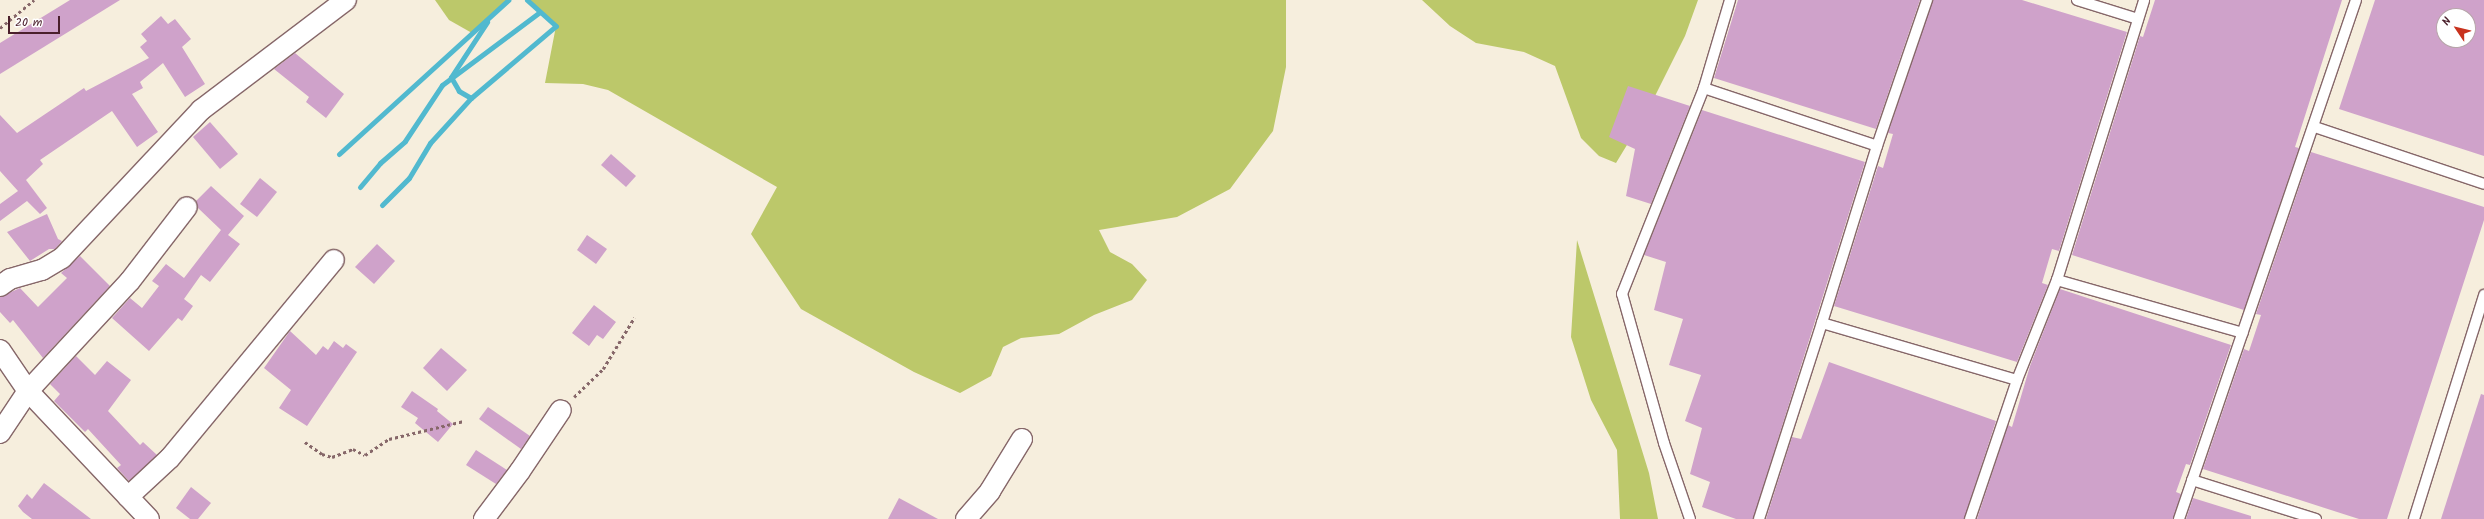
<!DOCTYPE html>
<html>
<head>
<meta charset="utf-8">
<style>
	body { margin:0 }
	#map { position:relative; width:2484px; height:519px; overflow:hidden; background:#f6eedd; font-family:Kalam,sans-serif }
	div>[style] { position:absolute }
	.green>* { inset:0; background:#bcc86a }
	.stream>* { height:5px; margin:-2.5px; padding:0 2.5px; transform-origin:2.5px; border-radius:2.5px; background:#51b9cf }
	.building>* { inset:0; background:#cfa2ca }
	.path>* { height:2.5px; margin-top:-1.25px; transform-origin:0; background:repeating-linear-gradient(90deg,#866769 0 3px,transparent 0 6px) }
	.roads { filter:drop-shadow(1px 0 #866769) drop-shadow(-1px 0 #866769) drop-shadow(0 1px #866769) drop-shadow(0 -1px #866769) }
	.service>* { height:10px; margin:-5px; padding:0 5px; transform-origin:5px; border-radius:5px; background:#fff }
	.minor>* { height:20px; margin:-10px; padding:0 10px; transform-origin:10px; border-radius:10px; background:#fff }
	span { translate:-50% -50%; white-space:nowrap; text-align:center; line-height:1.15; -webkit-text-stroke:3px #fff; paint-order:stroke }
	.north { position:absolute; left:2436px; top:8px; width:40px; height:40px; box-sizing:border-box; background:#fff; border:1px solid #b7a5aa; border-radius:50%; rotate:305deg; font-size:11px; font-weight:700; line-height:16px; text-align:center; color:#4a1f2b }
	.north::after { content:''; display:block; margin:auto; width:14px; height:18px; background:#c8321e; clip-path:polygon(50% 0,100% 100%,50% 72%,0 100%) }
	.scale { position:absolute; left:8px; top:16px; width:52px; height:18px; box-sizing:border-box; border:2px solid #4a1f2b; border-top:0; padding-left:5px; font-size:12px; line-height:14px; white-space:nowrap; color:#4a1f2b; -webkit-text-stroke:3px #fff; paint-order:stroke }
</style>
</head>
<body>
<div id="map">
	<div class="green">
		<div style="clip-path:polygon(435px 0,508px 0,472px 33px,449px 20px)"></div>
		<div style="clip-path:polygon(527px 0,1286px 0,1286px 67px,1273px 131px,1230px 189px,1177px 217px,1099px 230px,1110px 252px,1132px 264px,1147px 280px,1132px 300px,1094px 315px,1059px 334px,1021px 338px,1003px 347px,991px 376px,960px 393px,914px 372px,801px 309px,751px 234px,777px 187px,608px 90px,583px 84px,545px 83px,556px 26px)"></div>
		<div style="clip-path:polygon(1422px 0,1698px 0,1685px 36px,1647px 112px,1616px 163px,1599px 156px,1581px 138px,1555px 66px,1524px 52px,1476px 43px,1450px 26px)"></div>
		<div style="clip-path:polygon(1577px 240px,1649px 473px,1658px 519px,1620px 519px,1617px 450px,1591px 400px,1571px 337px)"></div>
	</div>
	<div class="stream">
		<div style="left:471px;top:98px;width:14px;rotate:-150deg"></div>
		<div style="left:459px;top:91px;width:16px;rotate:-120deg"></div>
		<div style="left:451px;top:77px;width:66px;rotate:-56.8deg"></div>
		<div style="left:339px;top:154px;width:229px;rotate:-42.3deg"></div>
		<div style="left:360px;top:187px;width:31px;rotate:-50deg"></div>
		<div style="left:380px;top:163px;width:33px;rotate:-41deg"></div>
		<div style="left:405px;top:141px;width:67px;rotate:-56.5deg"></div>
		<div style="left:442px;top:85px;width:122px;rotate:-36.7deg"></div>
		<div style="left:382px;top:205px;width:38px;rotate:-45deg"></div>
		<div style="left:409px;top:178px;width:41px;rotate:-59deg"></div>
		<div style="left:430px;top:143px;width:61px;rotate:-47.7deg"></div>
		<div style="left:471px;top:98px;width:111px;rotate:-40.3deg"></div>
		<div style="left:556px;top:26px;width:39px;rotate:-138deg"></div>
	</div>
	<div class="building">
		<div style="clip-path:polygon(70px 0,120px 0,0 74px,0 43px)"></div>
		<div style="clip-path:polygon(1738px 0,1920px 0,1876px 129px,1714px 78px)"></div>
		<div style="clip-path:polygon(1933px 0,2022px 0,2127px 32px,2059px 251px,2052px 249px,2042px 283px,2048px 285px,2017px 362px,1834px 306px,1878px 166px,1883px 168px,1893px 134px,1888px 133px)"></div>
		<div style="clip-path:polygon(2155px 0,2342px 0,2295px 147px,2299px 148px,2244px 310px,2072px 255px,2140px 36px,2143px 37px)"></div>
		<div style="clip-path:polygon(evenodd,2375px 0,2484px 0,2484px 156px,2339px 109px,2375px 0,2444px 16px,2468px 16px,2468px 40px,2444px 40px,2444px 16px)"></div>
		<div style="clip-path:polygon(161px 16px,168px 24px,175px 19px,191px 39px,182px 47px,205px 84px,185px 97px,163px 63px,140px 82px,143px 88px,132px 94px,158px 132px,137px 147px,112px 111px,40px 160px,43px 164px,26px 180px,47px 208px,40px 214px,27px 201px,0 221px,0 204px,18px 191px,0 171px,0 115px,17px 133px,84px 88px,86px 91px,149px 58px,140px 47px,147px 41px,141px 34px)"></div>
		<div style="clip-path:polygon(295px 53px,344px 94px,326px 118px,306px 102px,309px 97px,274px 69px)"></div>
		<div style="clip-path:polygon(1628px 86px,1690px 106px,1651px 204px,1626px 196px,1635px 149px,1609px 137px)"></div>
		<div style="clip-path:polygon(1702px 110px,1865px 162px,1753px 519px,1736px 519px,1702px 507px,1710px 482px,1690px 474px,1702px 428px,1685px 421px,1701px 375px,1669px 365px,1683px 319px,1654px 310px,1666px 262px,1644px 255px)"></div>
		<div style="clip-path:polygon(210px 122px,238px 154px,220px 169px,193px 137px)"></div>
		<div style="clip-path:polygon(2311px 152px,2484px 207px,2484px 220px,2387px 519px,2359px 519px,2203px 469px,2244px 349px,2249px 351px,2261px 315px,2256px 314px)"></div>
		<div style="clip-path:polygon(611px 154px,636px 176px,626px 187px,601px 165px)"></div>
		<div style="clip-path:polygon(260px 178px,277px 192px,257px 217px,240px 204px)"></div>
		<div style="clip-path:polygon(211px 186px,244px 216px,228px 235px,240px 244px,210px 282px,201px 275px,184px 299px,193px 306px,182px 321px,178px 318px,149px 351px,112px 318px,130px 298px,142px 308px,159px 286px,152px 281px,166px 264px,184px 278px,221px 230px,198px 208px,196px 201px)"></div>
		<div style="clip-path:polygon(47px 214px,58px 239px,62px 241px,55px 249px,49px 249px,30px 261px,7px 232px)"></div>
		<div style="clip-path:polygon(587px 235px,607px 249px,596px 264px,577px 250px)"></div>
		<div style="clip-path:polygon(377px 244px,395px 261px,374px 284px,355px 267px)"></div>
		<div style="clip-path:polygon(80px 256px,110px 286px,43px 358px,13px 320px,10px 323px,0 312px,0 297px,20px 288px,38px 307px,67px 278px,61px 273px)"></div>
		<div style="clip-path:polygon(2060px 289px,2231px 345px,2190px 465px,2186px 464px,2176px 492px,2181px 494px,2173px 519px,1977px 519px,2008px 425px,2012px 427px,2030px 366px)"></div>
		<div style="clip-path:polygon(594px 305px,616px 322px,603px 339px,597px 335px,589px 346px,572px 333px)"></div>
		<div style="clip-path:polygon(290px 331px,316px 355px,323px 346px,328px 350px,334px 341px,343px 348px,346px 344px,357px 352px,307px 426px,279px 408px,291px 390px,264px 368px)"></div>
		<div style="clip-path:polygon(441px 348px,467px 370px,447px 391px,423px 368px)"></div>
		<div style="clip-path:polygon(76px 356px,95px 375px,107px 361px,131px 380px,108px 411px,140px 445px,143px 442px,157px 455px,129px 481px,117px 468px,121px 465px,88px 429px,85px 432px,54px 401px,60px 394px,50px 384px)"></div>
		<div style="clip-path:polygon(1829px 362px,1996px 421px,1964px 519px,1766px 519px,1792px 437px,1801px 439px)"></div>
		<div style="clip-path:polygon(412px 391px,438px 409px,437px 411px,453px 424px,438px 442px,415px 423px,418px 418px,401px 407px)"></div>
		<div style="clip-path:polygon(2481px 394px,2484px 395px,2484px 519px,2441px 519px)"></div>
		<div style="clip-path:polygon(488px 407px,530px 436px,521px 449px,479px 419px)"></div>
		<div style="clip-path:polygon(476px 450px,507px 470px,496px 484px,466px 465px)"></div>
		<div style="clip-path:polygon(44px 483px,91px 519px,32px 519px,23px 512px,18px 506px,27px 494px,32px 499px)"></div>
		<div style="clip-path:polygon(191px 487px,211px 503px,198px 519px,190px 519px,176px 508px)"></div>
		<div style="clip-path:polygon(899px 498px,938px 519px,888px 519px)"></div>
		<div style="clip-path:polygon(2193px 498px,2251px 516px,2251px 519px,2186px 519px)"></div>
	</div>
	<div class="path">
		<div style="left:0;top:28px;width:44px;rotate:-39.5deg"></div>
		<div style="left:574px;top:397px;width:40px;rotate:-44deg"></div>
		<div style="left:603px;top:369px;width:60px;rotate:-58.7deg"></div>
		<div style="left:305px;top:442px;width:21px;rotate:35deg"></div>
		<div style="left:322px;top:454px;width:10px;rotate:17deg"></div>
		<div style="left:332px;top:457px;width:22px;rotate:-21deg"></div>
		<div style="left:353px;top:449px;width:13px;rotate:27deg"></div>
		<div style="left:365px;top:455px;width:29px;rotate:-34deg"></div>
		<div style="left:389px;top:439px;width:77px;rotate:-13.5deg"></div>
	</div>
	<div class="roads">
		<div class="service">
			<div style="left:1730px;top:0;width:92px;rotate:106.5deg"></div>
			<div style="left:1704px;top:88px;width:182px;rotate:18.5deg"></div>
			<div style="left:1927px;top:0;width:154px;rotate:108.9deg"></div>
			<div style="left:1877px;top:146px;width:185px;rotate:107.3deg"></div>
			<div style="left:1822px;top:323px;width:203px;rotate:16.3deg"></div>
			<div style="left:2017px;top:380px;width:108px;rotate:-68.2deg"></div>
			<div style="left:2057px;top:280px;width:293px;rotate:-72.7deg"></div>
			<div style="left:2077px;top:0;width:64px;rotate:17.3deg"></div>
			<div style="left:2315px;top:127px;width:178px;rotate:18.6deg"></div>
			<div style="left:2057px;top:280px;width:193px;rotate:15.9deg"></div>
			<div style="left:2192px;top:480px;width:130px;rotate:17.5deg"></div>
			<div style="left:1690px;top:519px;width:80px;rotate:-108.9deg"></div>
			<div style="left:1664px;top:443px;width:155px;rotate:-105.7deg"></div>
			<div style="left:1622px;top:294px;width:222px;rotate:-68.3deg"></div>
			<div style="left:1759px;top:519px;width:206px;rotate:-72.2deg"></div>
			<div style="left:1970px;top:519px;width:147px;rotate:-71.3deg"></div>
			<div style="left:2179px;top:519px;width:548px;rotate:-71.17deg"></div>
			<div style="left:2414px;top:519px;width:235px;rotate:-72.6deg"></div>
		</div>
		<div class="minor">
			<div style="left:0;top:286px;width:12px;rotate:-35deg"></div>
			<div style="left:10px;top:279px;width:33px;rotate:-16deg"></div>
			<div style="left:42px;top:270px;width:23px;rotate:-31deg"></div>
			<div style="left:62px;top:258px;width:203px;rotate:-46.8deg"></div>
			<div style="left:201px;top:110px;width:182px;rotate:-37.2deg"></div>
			<div style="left:0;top:350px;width:50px;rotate:55.7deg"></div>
			<div style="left:28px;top:391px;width:176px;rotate:46.6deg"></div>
			<div style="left:0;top:433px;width:50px;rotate:-56.3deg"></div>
			<div style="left:28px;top:391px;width:150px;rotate:-47.2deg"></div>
			<div style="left:130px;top:281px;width:93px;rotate:-52.4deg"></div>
			<div style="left:128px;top:497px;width:57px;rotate:-42.9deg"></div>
			<div style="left:170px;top:458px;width:257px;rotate:-50.4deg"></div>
			<div style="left:484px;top:519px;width:60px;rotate:-53.1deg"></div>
			<div style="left:520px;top:471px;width:73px;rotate:-56.1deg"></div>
			<div style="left:966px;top:519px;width:37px;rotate:-49deg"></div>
			<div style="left:990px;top:491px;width:61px;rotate:-58.4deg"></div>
		</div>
	</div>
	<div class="north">N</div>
	<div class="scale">20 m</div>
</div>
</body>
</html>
